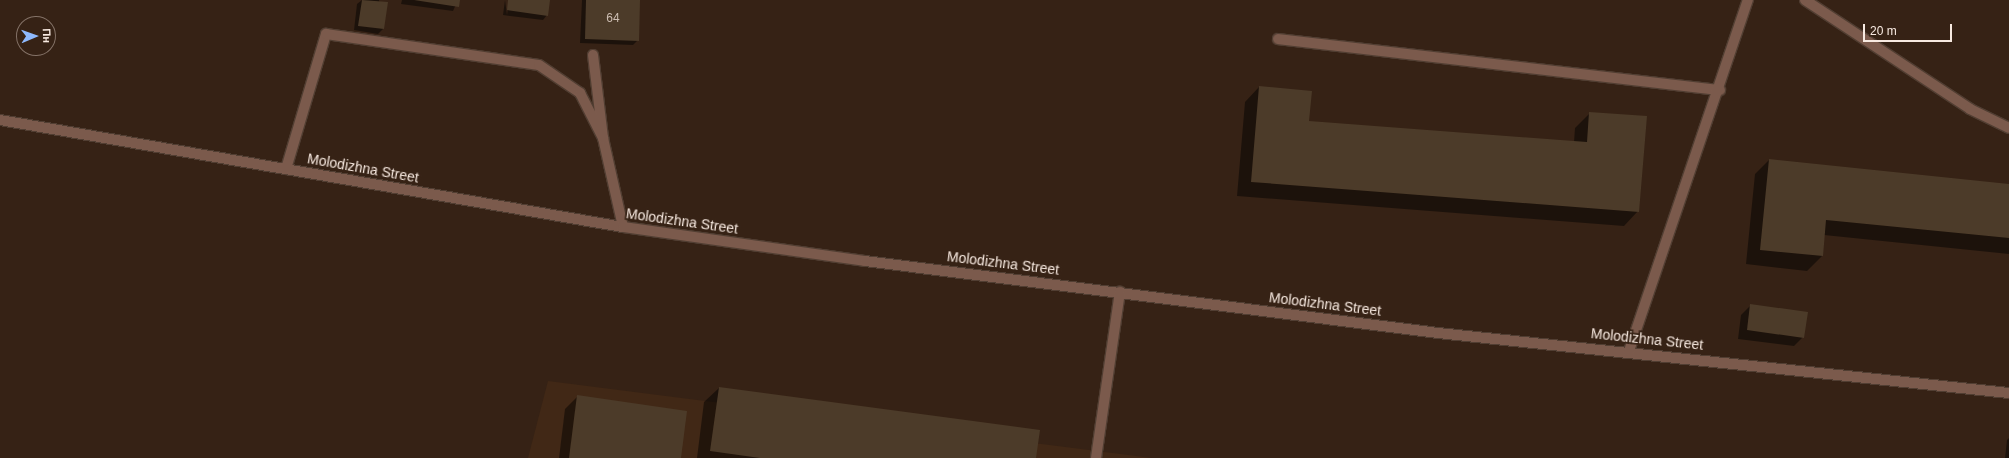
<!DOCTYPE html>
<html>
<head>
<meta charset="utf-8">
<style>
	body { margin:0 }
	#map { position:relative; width:2009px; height:458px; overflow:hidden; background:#362215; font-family:Arial,sans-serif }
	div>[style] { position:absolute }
	.built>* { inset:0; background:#412816 }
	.shadow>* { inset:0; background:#0007 }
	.building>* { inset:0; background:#4c3b29 }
	.roads { filter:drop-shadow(1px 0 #513e32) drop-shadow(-1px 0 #513e32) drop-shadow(0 1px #513e32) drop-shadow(0 -1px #513e32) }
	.minor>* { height:10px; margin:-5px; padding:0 5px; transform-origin:5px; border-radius:5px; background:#7b5a4c }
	span { translate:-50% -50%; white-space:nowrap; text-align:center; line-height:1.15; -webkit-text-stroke:3.5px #362215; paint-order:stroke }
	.number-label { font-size:12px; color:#cdbeb3 }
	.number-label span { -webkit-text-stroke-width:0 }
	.street-label { font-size:14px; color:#f8eae1 }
	.north { position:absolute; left:16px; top:16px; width:40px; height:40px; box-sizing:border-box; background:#362215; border:1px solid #847267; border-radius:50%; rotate:88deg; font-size:11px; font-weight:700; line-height:16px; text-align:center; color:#f8eae1 }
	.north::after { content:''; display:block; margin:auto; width:14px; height:18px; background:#8eb9fd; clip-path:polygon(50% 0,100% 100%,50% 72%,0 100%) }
	.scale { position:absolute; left:1863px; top:24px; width:89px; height:18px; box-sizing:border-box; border:2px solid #f8eae1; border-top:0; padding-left:5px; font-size:12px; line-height:14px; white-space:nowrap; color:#f8eae1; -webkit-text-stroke:3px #362215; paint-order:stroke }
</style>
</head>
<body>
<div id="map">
	<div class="built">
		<div style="clip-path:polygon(548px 381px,1152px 458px,528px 458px)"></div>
	</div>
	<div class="shadow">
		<div style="clip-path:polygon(362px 0,379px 0,383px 29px,378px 34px,354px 30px,357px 4px)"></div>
		<div style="clip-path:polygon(402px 0,458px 0,453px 11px,401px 4px)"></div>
		<div style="clip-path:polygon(505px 0,507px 15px,509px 0,549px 0,547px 15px,543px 20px,503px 15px)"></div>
		<div style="clip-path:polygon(582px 0,639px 0,638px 40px,633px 45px,580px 43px)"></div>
		<div style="clip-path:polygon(1259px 87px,1308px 122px,1574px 142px,1575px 128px,1590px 113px,1638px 211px,1624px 226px,1237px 196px,1245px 102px)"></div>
		<div style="clip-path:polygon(1769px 160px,2009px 185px,2009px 254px,1824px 235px,1822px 256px,1807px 271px,1746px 264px,1755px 174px)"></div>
		<div style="clip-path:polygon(1750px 306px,1803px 337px,1794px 346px,1738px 339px,1741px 315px)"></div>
		<div style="clip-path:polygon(719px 388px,1035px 458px,697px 458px,704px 402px)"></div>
		<div style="clip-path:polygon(578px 396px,680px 458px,559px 458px,565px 409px)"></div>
		<div style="clip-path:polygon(2009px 438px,2009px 458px,2005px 458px,2007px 440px)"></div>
	</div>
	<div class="building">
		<div style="clip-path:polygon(362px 0,388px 2px,384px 29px,358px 26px)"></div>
		<div style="clip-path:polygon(414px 0,460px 0,459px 7px)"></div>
		<div style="clip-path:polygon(508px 0,550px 0,548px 16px,507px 10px)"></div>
		<div style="clip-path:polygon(586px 0,640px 0,639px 41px,585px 39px)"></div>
		<div style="clip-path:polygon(1259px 86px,1312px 91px,1309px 121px,1587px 142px,1589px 112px,1647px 116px,1639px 212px,1251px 182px)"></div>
		<div style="clip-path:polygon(1769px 159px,2009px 184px,2009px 238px,1826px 220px,1823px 256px,1760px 250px)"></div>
		<div style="clip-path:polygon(1750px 304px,1808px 312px,1804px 338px,1747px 330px)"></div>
		<div style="clip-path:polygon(719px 387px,1040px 430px,1036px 458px,760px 458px,710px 451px)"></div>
		<div style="clip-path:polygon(577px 395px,687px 411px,681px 458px,569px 458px)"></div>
	</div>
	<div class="roads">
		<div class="minor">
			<div style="left:1805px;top:0;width:198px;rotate:33.4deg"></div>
			<div style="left:1970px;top:109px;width:43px;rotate:26deg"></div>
			<div style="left:1278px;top:39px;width:445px;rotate:6.6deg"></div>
			<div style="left:593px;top:55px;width:84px;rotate:83.1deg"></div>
			<div style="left:603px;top:138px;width:91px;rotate:77.3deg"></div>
			<div style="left:0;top:120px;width:632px;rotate:9.75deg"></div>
			<div style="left:623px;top:227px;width:244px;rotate:8deg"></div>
			<div style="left:865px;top:261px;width:578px;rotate:7.16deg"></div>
			<div style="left:1438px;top:333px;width:574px;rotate:6deg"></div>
			<div style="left:286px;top:169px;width:141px;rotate:-73.5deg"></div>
			<div style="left:326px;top:34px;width:215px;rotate:8.3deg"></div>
			<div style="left:539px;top:65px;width:50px;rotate:34.3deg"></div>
			<div style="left:580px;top:93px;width:51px;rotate:62.9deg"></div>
			<div style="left:1629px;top:351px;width:371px;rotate:-71.3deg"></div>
			<div style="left:1096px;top:458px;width:168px;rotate:-81.8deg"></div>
		</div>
	</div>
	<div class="number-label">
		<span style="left:613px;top:19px">64</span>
	</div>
	<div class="street-label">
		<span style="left:363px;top:168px;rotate:10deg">Molodizhna Street</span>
		<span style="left:682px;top:221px;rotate:8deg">Molodizhna Street</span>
		<span style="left:1003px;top:263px;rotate:7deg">Molodizhna Street</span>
		<span style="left:1325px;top:304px;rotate:7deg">Molodizhna Street</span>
		<span style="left:1647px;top:339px;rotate:6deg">Molodizhna Street</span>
	</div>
	<div class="north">Пн</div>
	<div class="scale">20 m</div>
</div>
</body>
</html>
